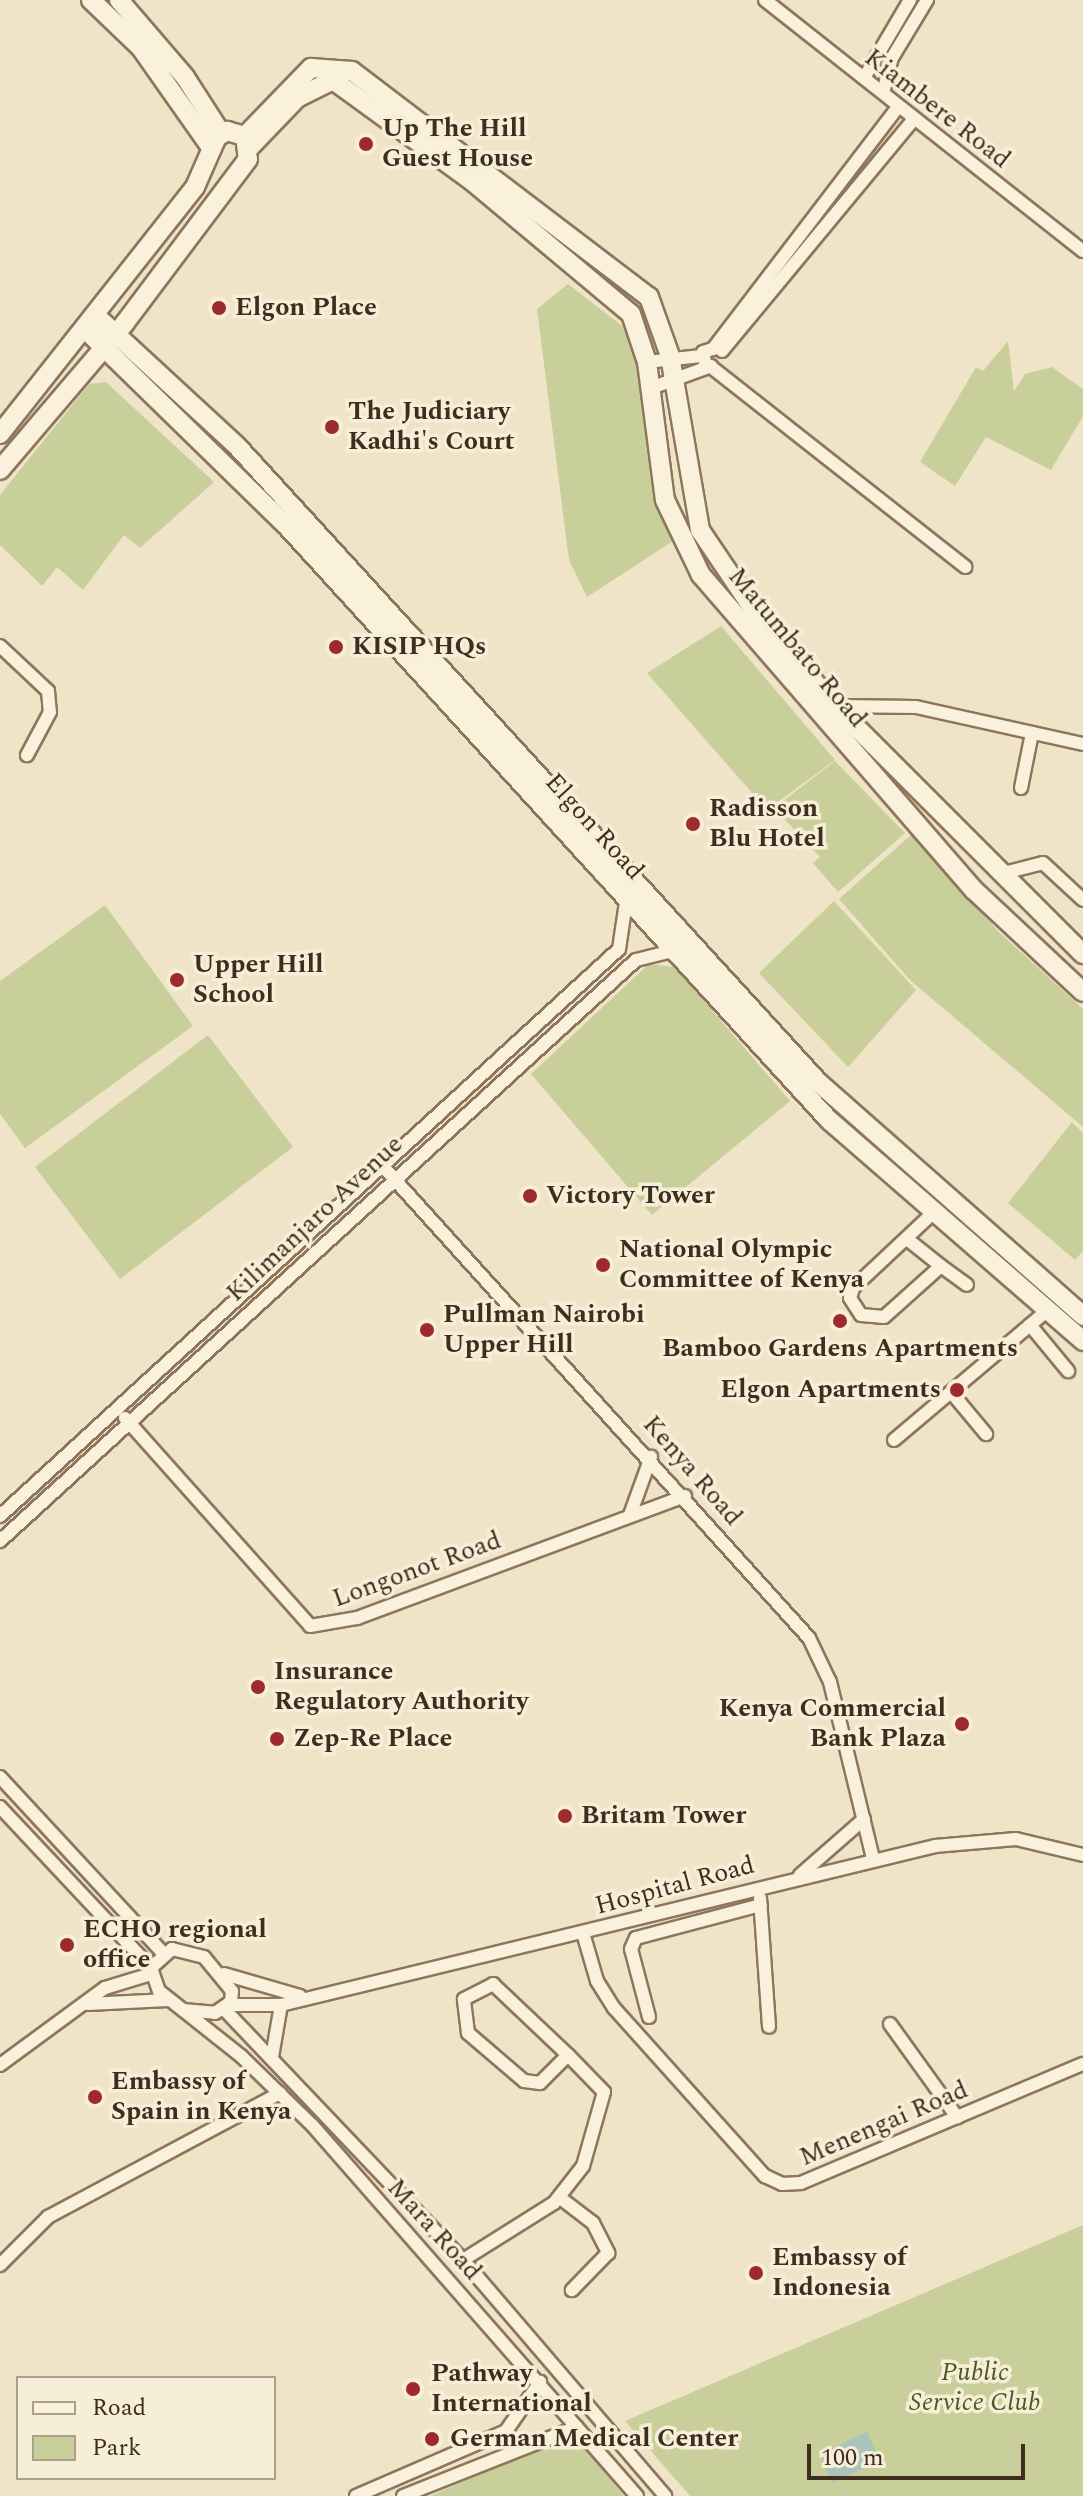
<!DOCTYPE html>
<html>
<head>
<meta charset="utf-8">
<style>
	body { margin:0 }
	#map { position:relative; width:1083px; height:2496px; overflow:hidden; background:#f0e4c8; font-family:Spectral,serif }
	div>[style] { position:absolute }
	.green>* { inset:0; background:#c9cf9b }
	.water>* { inset:0; background:#a9c4bc }
	.roads { filter:drop-shadow(2px 0 #8d765c) drop-shadow(-2px 0 #8d765c) drop-shadow(0 2px #8d765c) drop-shadow(0 -2px #8d765c) }
	.street>* { height:12px; margin:-6px; padding:0 6px; transform-origin:6px; border-radius:6px; background:#faf1dc }
	.secondary>* { height:18px; margin:-9px; padding:0 9px; transform-origin:9px; border-radius:9px; background:#faf1dc }
	.dots>* { width:22px; height:22px; translate:-50% -50%; box-sizing:border-box; border:4px solid #f7eed8; border-radius:50% }
	span { translate:-50% -50%; white-space:nowrap; text-align:center; line-height:1.15; -webkit-text-stroke:7px #f7eed8; paint-order:stroke }
	.street-label { font-size:26px; color:#3d2e20 }
	.poi-label { font-size:26px; color:#3d2e20; font-weight:700 }
	.left { translate:0 -50%; text-align:left }
	.right { translate:-100% -50%; text-align:right }
	.park-label { font-size:26px; color:#4d5a26; font-style:italic }
	.legend { position:absolute; left:16px; top:2376px; width:260px; height:104px; box-sizing:border-box; background:#f7eed8; border:2px solid #ada18e; margin:0; padding:10px 14px; list-style:none; font-size:24px; color:#3d2e20 }
	.legend li { display:flex; align-items:center; gap:16px; height:40px }
	.legend b { width:40px; border:2px solid #ada18e }
	.scale { position:absolute; left:807px; top:2444px; width:218px; height:36px; box-sizing:border-box; border:4px solid #3d2e20; border-top:0; padding-left:10px; font-size:24px; line-height:28px; white-space:nowrap; color:#3d2e20; -webkit-text-stroke:6px #f7eed8; paint-order:stroke }
</style>
</head>
<body>
<div id="map">
	<div class="green">
		<div style="clip-path:polygon(568px 284px,634px 335px,673px 541px,587px 597px,569px 560px,537px 309px)"></div>
		<div style="clip-path:polygon(1008px 341px,1014px 391px,1025px 374px,1052px 367px,1083px 389px,1083px 416px,1051px 470px,986px 437px,955px 486px,920px 462px,976px 367px,983px 371px)"></div>
		<div style="clip-path:polygon(106px 382px,214px 482px,140px 548px,124px 535px,83px 590px,57px 567px,42px 586px,0 545px,0 495px,89px 384px)"></div>
		<div style="clip-path:polygon(721px 626px,835px 760px,767px 810px,647px 673px)"></div>
		<div style="clip-path:polygon(835px 761px,905px 833px,838px 892px,813px 863px,820px 857px,774px 808px)"></div>
		<div style="clip-path:polygon(912px 834px,999px 932px,1083px 1009px,1083px 1127px,910px 980px,839px 899px)"></div>
		<div style="clip-path:polygon(834px 901px,916px 990px,848px 1067px,759px 973px)"></div>
		<div style="clip-path:polygon(105px 905px,193px 1026px,25px 1148px,0 1114px,0 981px)"></div>
		<div style="clip-path:polygon(649px 964px,675px 967px,790px 1101px,652px 1215px,531px 1074px)"></div>
		<div style="clip-path:polygon(208px 1035px,293px 1147px,120px 1279px,35px 1167px)"></div>
		<div style="clip-path:polygon(1072px 1122px,1083px 1133px,1083px 1251px,1075px 1260px,1008px 1203px)"></div>
		<div style="clip-path:polygon(1083px 2225px,1083px 2496px,690px 2496px,625px 2421px)"></div>
		<div style="clip-path:polygon(574px 2434px,624px 2496px,430px 2496px)"></div>
	</div>
	<div class="water">
		<div style="clip-path:polygon(867px 2432px,880px 2461px,832px 2483px,819px 2454px)"></div>
	</div>
	<div class="roads">
		<div class="street">
			<div style="left:765px;top:0;width:405px;rotate:38.3deg"></div>
			<div style="left:864px;top:78px;width:91px;rotate:-59.5deg"></div>
			<div style="left:883px;top:93px;width:36px;rotate:-76deg"></div>
			<div style="left:892px;top:58px;width:68px;rotate:-58.9deg"></div>
			<div style="left:722px;top:351px;width:300px;rotate:-50.4deg"></div>
			<div style="left:647px;top:362px;width:54px;rotate:-6.3deg"></div>
			<div style="left:706px;top:366px;width:14px;rotate:-102deg"></div>
			<div style="left:703px;top:352px;width:10px;rotate:-17deg"></div>
			<div style="left:713px;top:349px;width:305px;rotate:-52.6deg"></div>
			<div style="left:710px;top:366px;width:325px;rotate:38.2deg"></div>
			<div style="left:651px;top:388px;width:64px;rotate:-20.1deg"></div>
			<div style="left:0;top:646px;width:66px;rotate:43.2deg"></div>
			<div style="left:48px;top:691px;width:21px;rotate:85deg"></div>
			<div style="left:50px;top:712px;width:49px;rotate:118.1deg"></div>
			<div style="left:835px;top:706px;width:81px;rotate:0.7deg"></div>
			<div style="left:916px;top:707px;width:171px;rotate:12.5deg"></div>
			<div style="left:1021px;top:788px;width:56px;rotate:-78.7deg"></div>
			<div style="left:1000px;top:874px;width:44px;rotate:-14.3deg"></div>
			<div style="left:1043px;top:863px;width:54px;rotate:42.8deg"></div>
			<div style="left:387px;top:1171px;width:629px;rotate:47.9deg"></div>
			<div style="left:809px;top:1638px;width:49px;rotate:64.5deg"></div>
			<div style="left:830px;top:1682px;width:181px;rotate:76.3deg"></div>
			<div style="left:907px;top:1239px;width:43px;rotate:38.5deg"></div>
			<div style="left:941px;top:1266px;width:76px;rotate:138.2deg"></div>
			<div style="left:884px;top:1317px;width:23px;rotate:-175deg"></div>
			<div style="left:861px;top:1315px;width:20px;rotate:-123deg"></div>
			<div style="left:850px;top:1298px;width:10px;rotate:-73deg"></div>
			<div style="left:853px;top:1288px;width:111px;rotate:-43.2deg"></div>
			<div style="left:941px;top:1266px;width:32px;rotate:36deg"></div>
			<div style="left:1030px;top:1325px;width:60px;rotate:50.4deg"></div>
			<div style="left:951px;top:1392px;width:55px;rotate:50.2deg"></div>
			<div style="left:125px;top:1418px;width:278px;rotate:48.3deg"></div>
			<div style="left:310px;top:1626px;width:48px;rotate:-9.7deg"></div>
			<div style="left:357px;top:1618px;width:350px;rotate:-20.4deg"></div>
			<div style="left:894px;top:1440px;width:202px;rotate:-40.2deg"></div>
			<div style="left:630px;top:1515px;width:62px;rotate:-70.1deg"></div>
			<div style="left:0;top:1516px;width:839px;rotate:-42.49deg"></div>
			<div style="left:619px;top:949px;width:48px;rotate:-81.5deg"></div>
			<div style="left:0;top:1541px;width:861px;rotate:-42.41deg"></div>
			<div style="left:636px;top:960px;width:36px;rotate:-14deg"></div>
			<div style="left:0;top:1777px;width:238px;rotate:47.2deg"></div>
			<div style="left:0;top:1807px;width:221px;rotate:46.8deg"></div>
			<div style="left:800px;top:1875px;width:85px;rotate:-41.2deg"></div>
			<div style="left:760px;top:1898px;width:129px;rotate:86deg"></div>
			<div style="left:583px;top:1933px;width:50px;rotate:73.7deg"></div>
			<div style="left:597px;top:1981px;width:32px;rotate:58deg"></div>
			<div style="left:614px;top:2008px;width:226px;rotate:48.1deg"></div>
			<div style="left:765px;top:2176px;width:19px;rotate:25deg"></div>
			<div style="left:782px;top:2184px;width:19px;rotate:-3deg"></div>
			<div style="left:801px;top:2183px;width:306px;rotate:-22.9deg"></div>
			<div style="left:224px;top:1974px;width:79px;rotate:16.1deg"></div>
			<div style="left:88px;top:2004px;width:80px;rotate:-2.9deg"></div>
			<div style="left:227px;top:2005px;width:54px"></div>
			<div style="left:281px;top:2005px;width:673px;rotate:-13.66deg"></div>
			<div style="left:935px;top:1846px;width:81px;rotate:-4.9deg"></div>
			<div style="left:1016px;top:1839px;width:69px;rotate:13.4deg"></div>
			<div style="left:224px;top:2009px;width:347px;rotate:46.4deg"></div>
			<div style="left:463px;top:2260px;width:311px;rotate:49.4deg"></div>
			<div style="left:183px;top:2010px;width:32px;rotate:5deg"></div>
			<div style="left:215px;top:2013px;width:19px;rotate:-35deg"></div>
			<div style="left:231px;top:2002px;width:11px;rotate:-85deg"></div>
			<div style="left:232px;top:1991px;width:44px;rotate:-129.5deg"></div>
			<div style="left:204px;top:1957px;width:33px;rotate:-166deg"></div>
			<div style="left:172px;top:1949px;width:28px;rotate:138deg"></div>
			<div style="left:151px;top:1968px;width:24px;rotate:71deg"></div>
			<div style="left:159px;top:1991px;width:105px;rotate:38.4deg"></div>
			<div style="left:241px;top:2056px;width:100px;rotate:44.2deg"></div>
			<div style="left:313px;top:2126px;width:492px;rotate:48.8deg"></div>
			<div style="left:649px;top:2017px;width:70px;rotate:-104.8deg"></div>
			<div style="left:631px;top:1949px;width:12px;rotate:-66deg"></div>
			<div style="left:636px;top:1938px;width:129px;rotate:-14.8deg"></div>
			<div style="left:890px;top:2024px;width:115px;rotate:54.2deg"></div>
			<div style="left:272px;top:2057px;width:53px;rotate:-80.2deg"></div>
			<div style="left:0;top:2065px;width:130px;rotate:-36.3deg"></div>
			<div style="left:105px;top:1988px;width:48px;rotate:-16.9deg"></div>
			<div style="left:559px;top:2197px;width:43px;rotate:37.4deg"></div>
			<div style="left:593px;top:2223px;width:34px;rotate:63deg"></div>
			<div style="left:608px;top:2253px;width:52px;rotate:134.2deg"></div>
			<div style="left:463px;top:2260px;width:107px;rotate:-32.1deg"></div>
			<div style="left:554px;top:2203px;width:47px;rotate:-51.9deg"></div>
			<div style="left:583px;top:2166px;width:77px;rotate:-74.2deg"></div>
			<div style="left:604px;top:2092px;width:52px;rotate:-134.2deg"></div>
			<div style="left:568px;top:2055px;width:40px;rotate:135deg"></div>
			<div style="left:540px;top:2083px;width:16px;rotate:-173deg"></div>
			<div style="left:524px;top:2081px;width:74px;rotate:-139.4deg"></div>
			<div style="left:468px;top:2033px;width:34px;rotate:-97deg"></div>
			<div style="left:464px;top:1999px;width:33px;rotate:-27deg"></div>
			<div style="left:493px;top:1984px;width:103px;rotate:43.4deg"></div>
			<div style="left:0;top:2265px;width:68px;rotate:-45deg"></div>
			<div style="left:48px;top:2217px;width:263px;rotate:-28.1deg"></div>
			<div style="left:356px;top:2496px;width:163px;rotate:-23.4deg"></div>
			<div style="left:506px;top:2431px;width:60px;rotate:-55.2deg"></div>
			<div style="left:403px;top:2496px;width:187px;rotate:-21.6deg"></div>
		</div>
		<div class="secondary">
			<div style="left:91px;top:0;width:69px;rotate:43.8deg"></div>
			<div style="left:141px;top:48px;width:123px;rotate:54.9deg"></div>
			<div style="left:119px;top:0;width:101px;rotate:49.4deg"></div>
			<div style="left:185px;top:77px;width:67px;rotate:57.3deg"></div>
			<div style="left:245px;top:136px;width:95px;rotate:-45.9deg"></div>
			<div style="left:311px;top:68px;width:41px;rotate:4.2deg"></div>
			<div style="left:352px;top:71px;width:373px;rotate:37.3deg"></div>
			<div style="left:649px;top:297px;width:63px;rotate:70.4deg"></div>
			<div style="left:670px;top:356px;width:177px;rotate:80.2deg"></div>
			<div style="left:700px;top:530px;width:104px;rotate:56deg"></div>
			<div style="left:758px;top:616px;width:118px;rotate:49.5deg"></div>
			<div style="left:835px;top:706px;width:351px;rotate:45deg"></div>
			<div style="left:250px;top:147px;width:68px;rotate:-46.2deg"></div>
			<div style="left:297px;top:98px;width:40px;rotate:-26.6deg"></div>
			<div style="left:333px;top:80px;width:172px;rotate:36deg"></div>
			<div style="left:472px;top:181px;width:207px;rotate:39.9deg"></div>
			<div style="left:631px;top:314px;width:51px;rotate:71.6deg"></div>
			<div style="left:647px;top:362px;width:139px;rotate:82.6deg"></div>
			<div style="left:665px;top:500px;width:83px;rotate:64.4deg"></div>
			<div style="left:701px;top:575px;width:417px;rotate:49.1deg"></div>
			<div style="left:974px;top:890px;width:149px;rotate:43.1deg"></div>
			<div style="left:96px;top:316px;width:190px;rotate:42.7deg"></div>
			<div style="left:236px;top:445px;width:863px;rotate:47.58deg"></div>
			<div style="left:818px;top:1082px;width:354px;rotate:41.4deg"></div>
			<div style="left:85px;top:329px;width:281px;rotate:44.3deg"></div>
			<div style="left:286px;top:525px;width:806px;rotate:47.62deg"></div>
			<div style="left:829px;top:1120px;width:337px;rotate:41deg"></div>
			<div style="left:0;top:434px;width:315px;rotate:-51.7deg"></div>
			<div style="left:195px;top:187px;width:55px;rotate:-66.3deg"></div>
			<div style="left:217px;top:137px;width:12px;rotate:-31deg"></div>
			<div style="left:227px;top:131px;width:19px;rotate:16deg"></div>
			<div style="left:245px;top:136px;width:23px;rotate:83deg"></div>
			<div style="left:248px;top:159px;width:205px;rotate:126.9deg"></div>
			<div style="left:125px;top:323px;width:193px;rotate:130.4deg"></div>
		</div>
	</div>
	<div class="dots">
		<div style="left:366px;top:144px;background:#9e2a2b"></div>
		<div style="left:219px;top:308px;background:#9e2a2b"></div>
		<div style="left:332px;top:427px;background:#9e2a2b"></div>
		<div style="left:336px;top:647px;background:#9e2a2b"></div>
		<div style="left:693px;top:824px;background:#9e2a2b"></div>
		<div style="left:177px;top:980px;background:#9e2a2b"></div>
		<div style="left:530px;top:1196px;background:#9e2a2b"></div>
		<div style="left:603px;top:1265px;background:#9e2a2b"></div>
		<div style="left:840px;top:1321px;background:#9e2a2b"></div>
		<div style="left:427px;top:1330px;background:#9e2a2b"></div>
		<div style="left:957px;top:1390px;background:#9e2a2b"></div>
		<div style="left:258px;top:1687px;background:#9e2a2b"></div>
		<div style="left:962px;top:1724px;background:#9e2a2b"></div>
		<div style="left:277px;top:1739px;background:#9e2a2b"></div>
		<div style="left:565px;top:1816px;background:#9e2a2b"></div>
		<div style="left:67px;top:1945px;background:#9e2a2b"></div>
		<div style="left:95px;top:2097px;background:#9e2a2b"></div>
		<div style="left:756px;top:2273px;background:#9e2a2b"></div>
		<div style="left:413px;top:2389px;background:#9e2a2b"></div>
		<div style="left:432px;top:2439px;background:#9e2a2b"></div>
	</div>
	<div class="street-label">
		<span style="left:937px;top:109px;rotate:38deg">Kiambere Road</span>
		<span style="left:797px;top:648px;rotate:50deg">Matumbato Road</span>
		<span style="left:594px;top:827px;rotate:48deg">Elgon Road</span>
		<span style="left:315px;top:1219px;rotate:-43deg">Kilimanjaro Avenue</span>
		<span style="left:692px;top:1471px;rotate:49deg">Kenya Road</span>
		<span style="left:417px;top:1570px;rotate:-20deg">Longonot Road</span>
		<span style="left:675px;top:1886px;rotate:-15deg">Hospital Road</span>
		<span style="left:884px;top:2124px;rotate:-23deg">Menengai Road</span>
		<span style="left:434px;top:2230px;rotate:48deg">Mara Road</span>
	</div>
	<div class="poi-label">
		<span class="left" style="left:382px;top:144px">Up The Hill<br>Guest House</span>
		<span class="left" style="left:235px;top:308px">Elgon Place</span>
		<span class="left" style="left:348px;top:427px">The Judiciary<br>Kadhi's Court</span>
		<span class="left" style="left:352px;top:647px">KISIP HQs</span>
		<span class="left" style="left:709px;top:824px">Radisson<br>Blu Hotel</span>
		<span class="left" style="left:193px;top:980px">Upper Hill<br>School</span>
		<span class="left" style="left:546px;top:1196px">Victory Tower</span>
		<span class="left" style="left:619px;top:1265px">National Olympic<br>Committee of Kenya</span>
		<span class="left" style="left:443px;top:1330px">Pullman Nairobi<br>Upper Hill</span>
		<span style="left:840px;top:1349px">Bamboo Gardens Apartments</span>
		<span class="right" style="left:941px;top:1390px">Elgon Apartments</span>
		<span class="left" style="left:274px;top:1687px">Insurance<br>Regulatory Authority</span>
		<span class="right" style="left:946px;top:1724px">Kenya Commercial<br>Bank Plaza</span>
		<span class="left" style="left:293px;top:1739px">Zep-Re Place</span>
		<span class="left" style="left:581px;top:1816px">Britam Tower</span>
		<span class="left" style="left:83px;top:1945px">ECHO regional<br>office</span>
		<span class="left" style="left:111px;top:2097px">Embassy of<br>Spain in Kenya</span>
		<span class="left" style="left:772px;top:2273px">Embassy of<br>Indonesia</span>
		<span class="left" style="left:431px;top:2389px">Pathway<br>International</span>
		<span class="left" style="left:450px;top:2439px">German Medical Center</span>
	</div>
	<div class="park-label">
		<span style="left:975px;top:2388px">Public<br>Service Club</span>
	</div>
	<ul class="legend">
	<li><b style="height:10px;background:#faf1dc"></b>Road</li>
	<li><b style="height:22px;background:#c9cf9b"></b>Park</li>
	</ul>
	<div class="scale">100 m</div>
</div>
</body>
</html>
